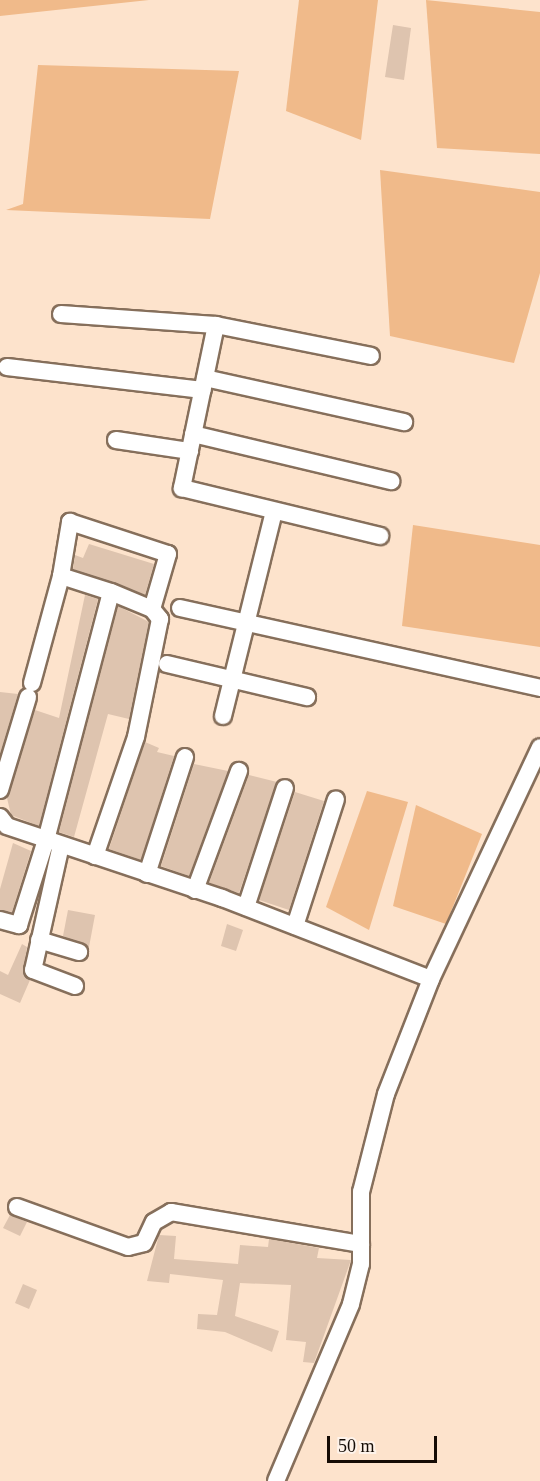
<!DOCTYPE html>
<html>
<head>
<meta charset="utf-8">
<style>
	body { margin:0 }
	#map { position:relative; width:540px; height:1481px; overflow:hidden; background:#fde3cc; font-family:Georgia,serif }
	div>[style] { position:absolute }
	.green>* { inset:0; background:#f0ba8a }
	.building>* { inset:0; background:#dec4af }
	.roads { filter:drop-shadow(2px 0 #866f5b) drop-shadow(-2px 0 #866f5b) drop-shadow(0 2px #866f5b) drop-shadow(0 -2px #866f5b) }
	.street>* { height:16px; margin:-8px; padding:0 8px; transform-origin:8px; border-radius:8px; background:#fff }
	span { translate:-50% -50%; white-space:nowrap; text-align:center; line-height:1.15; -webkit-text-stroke:5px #fef3ea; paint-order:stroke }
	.scale { position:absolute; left:327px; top:1436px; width:110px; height:27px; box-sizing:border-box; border:3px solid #150c05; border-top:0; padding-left:8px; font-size:18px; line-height:21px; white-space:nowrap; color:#150c05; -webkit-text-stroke:4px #fef3ea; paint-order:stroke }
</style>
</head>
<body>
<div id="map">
	<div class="green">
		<div style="clip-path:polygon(0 0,149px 0,0 16px)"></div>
		<div style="clip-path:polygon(299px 0,378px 0,361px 140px,286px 111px)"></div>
		<div style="clip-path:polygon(426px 0,540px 12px,540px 154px,437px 148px)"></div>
		<div style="clip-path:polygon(38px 65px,239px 71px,210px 219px,6px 210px,23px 204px)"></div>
		<div style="clip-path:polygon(380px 170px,540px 192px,540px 273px,514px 363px,390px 336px)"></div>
		<div style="clip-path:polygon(413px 525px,540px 545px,540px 647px,402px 626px)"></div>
		<div style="clip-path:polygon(367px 791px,408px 802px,369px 930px,326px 907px)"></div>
		<div style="clip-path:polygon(416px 805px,482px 834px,446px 924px,393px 906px)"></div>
	</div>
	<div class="building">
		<div style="clip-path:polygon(393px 25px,411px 28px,404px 80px,385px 77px)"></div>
		<div style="clip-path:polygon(89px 544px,154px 564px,145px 595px,73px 569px,75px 555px,83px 558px)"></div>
		<div style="clip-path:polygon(85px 595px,98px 599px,39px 826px,11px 815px,7px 798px,35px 710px,59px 718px)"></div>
		<div style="clip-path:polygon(118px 606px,149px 622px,129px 719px,108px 714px,74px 837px,59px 832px)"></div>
		<div style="clip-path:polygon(0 692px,18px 694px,0 754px)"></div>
		<div style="clip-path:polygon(145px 742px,159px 748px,157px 752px,174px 756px,141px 860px,109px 849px)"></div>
		<div style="clip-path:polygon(194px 764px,228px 771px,189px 876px,161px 866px)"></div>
		<div style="clip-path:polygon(249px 775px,277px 782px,239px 893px,209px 883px)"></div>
		<div style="clip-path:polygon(295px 792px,324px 801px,289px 910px,259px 900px)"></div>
		<div style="clip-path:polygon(13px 843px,31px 851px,12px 912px,0 910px,0 889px)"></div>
		<div style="clip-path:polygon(68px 910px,95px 915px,89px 947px,63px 936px)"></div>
		<div style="clip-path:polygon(227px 924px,243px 930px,236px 951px,221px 946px)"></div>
		<div style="clip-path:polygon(22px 944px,27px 947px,23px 972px,30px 980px,20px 1003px,0 994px,0 971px,8px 975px)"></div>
		<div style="clip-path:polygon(10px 1215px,27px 1222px,20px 1236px,3px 1228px)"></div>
		<div style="clip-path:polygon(159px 1235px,176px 1236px,174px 1259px,238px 1264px,240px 1245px,268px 1247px,269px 1239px,319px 1248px,317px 1258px,351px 1260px,314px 1363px,303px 1362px,306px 1342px,286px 1340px,291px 1285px,240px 1283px,235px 1316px,279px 1331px,272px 1352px,225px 1332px,197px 1329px,198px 1314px,217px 1315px,223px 1280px,170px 1274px,169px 1283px,147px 1281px)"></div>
		<div style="clip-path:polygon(23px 1284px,37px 1290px,29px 1309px,15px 1303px)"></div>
	</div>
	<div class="roads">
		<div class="street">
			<div style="left:61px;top:314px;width:155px;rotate:4.1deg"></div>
			<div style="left:216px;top:325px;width:158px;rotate:11.3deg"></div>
			<div style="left:216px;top:325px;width:167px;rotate:101.8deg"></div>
			<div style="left:182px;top:488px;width:204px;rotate:13.6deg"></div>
			<div style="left:7px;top:367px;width:197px;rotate:6.7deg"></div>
			<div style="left:205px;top:378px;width:204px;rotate:12.5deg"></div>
			<div style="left:193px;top:434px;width:204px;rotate:13.4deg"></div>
			<div style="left:116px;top:440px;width:75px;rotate:8.5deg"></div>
			<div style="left:61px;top:576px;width:55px;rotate:-80.5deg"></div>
			<div style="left:70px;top:522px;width:103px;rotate:18.1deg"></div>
			<div style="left:168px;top:554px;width:57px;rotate:106.2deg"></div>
			<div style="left:180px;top:608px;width:369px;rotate:12.5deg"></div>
			<div style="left:167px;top:664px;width:144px;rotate:13.3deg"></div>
			<div style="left:32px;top:683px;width:111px;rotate:-74.8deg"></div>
			<div style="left:61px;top:576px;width:52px;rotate:17.7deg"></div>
			<div style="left:223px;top:716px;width:210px;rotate:-76deg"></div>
			<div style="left:0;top:790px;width:97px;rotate:-73.2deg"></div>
			<div style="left:0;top:817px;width:11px;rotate:52deg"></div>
			<div style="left:7px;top:826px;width:227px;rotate:18.5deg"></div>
			<div style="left:222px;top:898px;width:224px;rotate:21.2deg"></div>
			<div style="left:46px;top:840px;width:256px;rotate:-75.3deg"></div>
			<div style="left:111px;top:592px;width:44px;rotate:22.5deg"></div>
			<div style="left:152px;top:609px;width:13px;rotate:51deg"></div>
			<div style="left:160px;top:619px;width:120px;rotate:101.5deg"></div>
			<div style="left:136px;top:737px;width:126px;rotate:109deg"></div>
			<div style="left:61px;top:845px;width:128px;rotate:102.6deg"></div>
			<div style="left:33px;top:970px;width:45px;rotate:20.9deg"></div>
			<div style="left:147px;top:874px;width:123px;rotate:-72deg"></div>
			<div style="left:195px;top:890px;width:127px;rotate:-69.7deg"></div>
			<div style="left:246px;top:907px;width:125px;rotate:-71.9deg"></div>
			<div style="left:0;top:920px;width:20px;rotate:15deg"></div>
			<div style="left:19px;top:925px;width:83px;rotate:-72.4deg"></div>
			<div style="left:295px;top:926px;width:133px;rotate:-72.1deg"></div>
			<div style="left:39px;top:940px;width:42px;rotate:16.7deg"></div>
			<div style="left:17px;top:1207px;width:118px;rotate:19.8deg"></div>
			<div style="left:128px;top:1247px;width:16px;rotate:-14deg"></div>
			<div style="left:144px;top:1243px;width:23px;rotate:-65deg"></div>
			<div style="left:154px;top:1222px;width:20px;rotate:-30deg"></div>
			<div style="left:171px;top:1212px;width:193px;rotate:9.6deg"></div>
			<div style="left:276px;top:1481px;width:192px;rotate:-67deg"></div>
			<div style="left:351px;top:1304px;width:41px;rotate:-76deg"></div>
			<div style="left:361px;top:1264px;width:72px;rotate:-90deg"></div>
			<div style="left:361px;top:1192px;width:101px;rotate:-75.7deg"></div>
			<div style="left:386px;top:1094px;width:123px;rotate:-68.6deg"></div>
			<div style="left:431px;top:979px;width:256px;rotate:-64.8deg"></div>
		</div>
	</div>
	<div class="scale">50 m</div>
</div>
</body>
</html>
